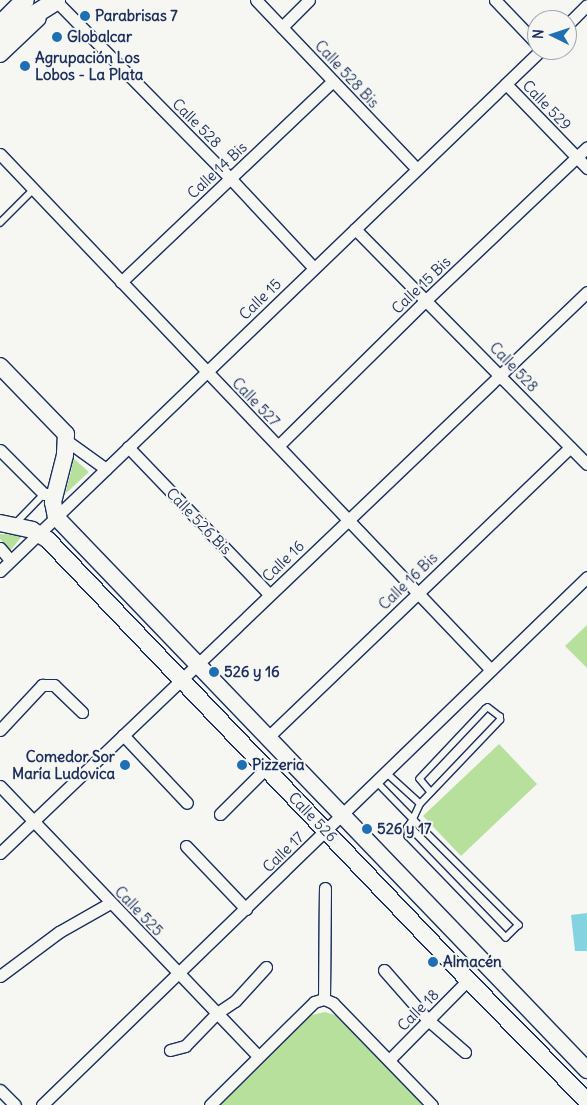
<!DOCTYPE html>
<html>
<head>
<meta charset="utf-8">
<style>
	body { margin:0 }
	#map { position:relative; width:587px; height:1105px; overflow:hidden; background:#f6f6f2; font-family:Delius,sans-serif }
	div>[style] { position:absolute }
	.green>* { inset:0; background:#b7e09c }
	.water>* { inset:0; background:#84d3e1 }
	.roads { filter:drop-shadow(1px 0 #1b2f5e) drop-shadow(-1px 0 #1b2f5e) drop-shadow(0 1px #1b2f5e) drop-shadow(0 -1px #1b2f5e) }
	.lane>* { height:5.5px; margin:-2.75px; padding:0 2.75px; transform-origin:2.75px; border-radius:2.75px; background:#f6f6f2 }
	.street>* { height:11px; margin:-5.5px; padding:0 5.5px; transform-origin:5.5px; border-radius:5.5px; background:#f6f6f2 }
	.secondary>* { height:16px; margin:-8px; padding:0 8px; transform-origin:8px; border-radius:8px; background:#f6f6f2 }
	.primary>* { height:18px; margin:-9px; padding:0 9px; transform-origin:9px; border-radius:9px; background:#f6f6f2 }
	.dots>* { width:14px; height:14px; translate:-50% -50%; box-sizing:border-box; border:2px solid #f6f6f2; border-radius:50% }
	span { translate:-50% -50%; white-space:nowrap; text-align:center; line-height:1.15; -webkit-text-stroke:4px #f6f6f2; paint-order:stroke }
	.poi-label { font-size:15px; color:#1b2f5e; font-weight:700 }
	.left { translate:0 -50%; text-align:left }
	.right { translate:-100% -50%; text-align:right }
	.street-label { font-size:15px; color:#1b2f5e }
	.north { position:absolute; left:527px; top:10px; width:50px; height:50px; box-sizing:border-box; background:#f6f6f2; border:1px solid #9ea6b7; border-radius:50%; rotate:274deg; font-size:14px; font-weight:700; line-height:20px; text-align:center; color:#1b2f5e }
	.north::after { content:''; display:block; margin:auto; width:18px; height:22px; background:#1f6fb2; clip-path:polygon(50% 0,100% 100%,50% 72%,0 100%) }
</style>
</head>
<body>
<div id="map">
	<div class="green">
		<div style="clip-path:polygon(73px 458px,89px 472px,65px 494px,71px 472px)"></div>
		<div style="clip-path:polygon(0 534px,23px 535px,10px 551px,0 539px)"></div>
		<div style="clip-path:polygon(587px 625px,587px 668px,565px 646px)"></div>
		<div style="clip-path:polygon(499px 744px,537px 784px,461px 856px,423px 816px)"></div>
		<div style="clip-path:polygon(325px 1012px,338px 1016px,425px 1105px,218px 1105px,308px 1016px)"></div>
	</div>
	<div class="water">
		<div style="clip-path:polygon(587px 913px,587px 951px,575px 951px,571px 915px)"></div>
	</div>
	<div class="roads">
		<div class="lane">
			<div style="left:0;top:223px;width:48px;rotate:-45deg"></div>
			<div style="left:15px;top:524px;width:42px;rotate:-46deg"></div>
			<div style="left:377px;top:782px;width:52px;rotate:45.8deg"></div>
			<div style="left:413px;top:819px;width:150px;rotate:45deg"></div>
			<div style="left:519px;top:925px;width:18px;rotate:135deg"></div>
			<div style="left:506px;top:938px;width:141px;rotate:-134.1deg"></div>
			<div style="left:408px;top:837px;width:9px;rotate:-96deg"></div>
			<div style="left:407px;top:828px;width:11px;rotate:-56deg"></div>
			<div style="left:413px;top:819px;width:17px;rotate:-65deg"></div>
			<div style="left:420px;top:804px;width:46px;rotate:-137.6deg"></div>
			<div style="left:420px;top:804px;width:116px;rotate:-46.4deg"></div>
			<div style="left:500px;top:720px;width:3px;rotate:-90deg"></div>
			<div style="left:500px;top:717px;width:15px;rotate:-143deg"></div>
			<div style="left:488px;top:708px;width:2px;rotate:153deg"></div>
			<div style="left:486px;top:709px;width:96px;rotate:133.3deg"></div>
			<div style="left:420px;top:779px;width:16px;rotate:50deg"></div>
		</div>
		<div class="street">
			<div style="left:256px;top:0;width:233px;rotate:46.4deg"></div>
			<div style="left:495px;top:0;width:61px;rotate:46.3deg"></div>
			<div style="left:56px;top:1px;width:248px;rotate:45.5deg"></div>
			<div style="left:230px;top:178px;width:123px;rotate:47deg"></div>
			<div style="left:567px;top:25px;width:28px;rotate:-45deg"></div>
			<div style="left:282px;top:27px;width:38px;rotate:-45deg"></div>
			<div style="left:506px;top:84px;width:117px;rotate:46deg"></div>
			<div style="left:0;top:154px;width:712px;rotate:46.42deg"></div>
			<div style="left:355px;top:229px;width:330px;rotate:45.4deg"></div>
			<div style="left:121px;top:282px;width:292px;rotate:-43.5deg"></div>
			<div style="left:67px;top:441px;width:48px;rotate:35.7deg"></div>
			<div style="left:278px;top:446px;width:208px;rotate:-44.6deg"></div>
			<div style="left:426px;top:300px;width:222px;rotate:-43.5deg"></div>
			<div style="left:128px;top:447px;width:204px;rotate:46.2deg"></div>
			<div style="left:0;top:450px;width:62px;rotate:45deg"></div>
			<div style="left:44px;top:494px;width:10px"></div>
			<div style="left:0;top:548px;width:16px;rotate:50deg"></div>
			<div style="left:0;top:571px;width:751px;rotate:-43.92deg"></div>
			<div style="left:0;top:730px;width:62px;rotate:-47deg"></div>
			<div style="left:42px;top:685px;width:12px"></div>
			<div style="left:54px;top:685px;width:39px;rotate:44deg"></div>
			<div style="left:123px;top:735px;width:93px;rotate:46.7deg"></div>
			<div style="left:267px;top:738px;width:420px;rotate:-43.8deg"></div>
			<div style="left:0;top:786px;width:373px;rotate:46.3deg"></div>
			<div style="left:220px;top:814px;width:65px;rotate:-45deg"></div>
			<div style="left:186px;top:846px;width:87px;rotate:46.4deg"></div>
			<div style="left:0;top:853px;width:812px;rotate:-43.7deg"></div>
			<div style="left:384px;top:970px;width:67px;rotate:48.7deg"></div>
			<div style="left:428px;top:1020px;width:49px;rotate:40.9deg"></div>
			<div style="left:0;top:976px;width:74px;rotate:-36.7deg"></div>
			<div style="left:59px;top:932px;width:59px;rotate:-29.6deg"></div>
			<div style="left:324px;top:999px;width:111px;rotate:-89.5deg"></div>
			<div style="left:170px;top:1050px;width:16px;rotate:-15deg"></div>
			<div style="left:185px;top:1046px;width:46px;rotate:-45.9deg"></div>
			<div style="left:217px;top:1013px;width:22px;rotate:-34deg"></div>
			<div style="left:235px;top:1001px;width:46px;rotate:-47.6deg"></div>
			<div style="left:389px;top:1060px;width:112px;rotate:-45.4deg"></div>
			<div style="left:0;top:1090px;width:21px;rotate:45deg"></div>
			<div style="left:42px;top:1105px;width:759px;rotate:-44.09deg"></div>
			<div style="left:210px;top:1105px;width:146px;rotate:-44.7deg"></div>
			<div style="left:314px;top:1002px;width:10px;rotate:-17deg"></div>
			<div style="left:324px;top:999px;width:10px;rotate:24deg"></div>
			<div style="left:333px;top:1003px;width:142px;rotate:45.9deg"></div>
		</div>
		<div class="secondary">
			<div style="left:0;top:54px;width:52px;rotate:-43.5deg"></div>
			<div style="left:0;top:366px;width:95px;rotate:45.9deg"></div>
			<div style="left:66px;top:434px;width:21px;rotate:93deg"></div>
			<div style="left:65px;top:455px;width:49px;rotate:104.3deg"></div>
			<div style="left:53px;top:502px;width:15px;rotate:79deg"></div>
			<div style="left:56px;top:517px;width:767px;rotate:46.16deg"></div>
			<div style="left:0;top:523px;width:33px;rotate:12deg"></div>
			<div style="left:32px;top:530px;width:19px;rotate:32deg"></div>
			<div style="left:48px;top:540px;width:608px;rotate:46.33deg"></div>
			<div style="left:468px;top:980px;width:170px;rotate:45.5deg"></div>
		</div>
		<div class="primary">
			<div style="left:0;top:25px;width:35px;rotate:-45deg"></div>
			<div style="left:0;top:36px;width:66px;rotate:-32deg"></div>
		</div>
	</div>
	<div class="dots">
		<div style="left:85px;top:16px;background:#1f6fb2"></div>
		<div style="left:57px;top:37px;background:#1f6fb2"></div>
		<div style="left:25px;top:66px;background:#1f6fb2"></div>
		<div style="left:214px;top:672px;background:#1f6fb2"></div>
		<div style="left:125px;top:765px;background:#1f6fb2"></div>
		<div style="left:242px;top:765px;background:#1f6fb2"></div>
		<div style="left:367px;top:829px;background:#1f6fb2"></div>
		<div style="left:433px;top:962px;background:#1f6fb2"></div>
	</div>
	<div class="poi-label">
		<span class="left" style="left:95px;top:16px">Parabrisas 7</span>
		<span class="left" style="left:67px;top:37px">Globalcar</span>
		<span class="left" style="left:35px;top:66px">Agrupación Los<br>Lobos - La Plata</span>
		<span class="left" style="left:224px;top:672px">526 y 16</span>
		<span class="right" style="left:115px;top:765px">Comedor Sor<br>María Ludovica</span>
		<span class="left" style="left:252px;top:765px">Pizzeria</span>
		<span class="left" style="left:377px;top:829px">526 y 17</span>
		<span class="left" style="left:443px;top:962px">Almacén</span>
	</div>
	<div class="street-label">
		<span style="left:347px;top:74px;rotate:47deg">Calle 528 Bis</span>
		<span style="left:547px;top:105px;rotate:46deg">Calle 529</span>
		<span style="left:197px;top:123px;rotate:45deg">Calle 528</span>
		<span style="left:217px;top:170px;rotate:-43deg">Calle 14 Bis</span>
		<span style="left:421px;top:285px;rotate:-44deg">Calle 15 Bis</span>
		<span style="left:260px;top:299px;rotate:-44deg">Calle 15</span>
		<span style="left:514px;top:367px;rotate:46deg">Calle 528</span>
		<span style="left:256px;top:402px;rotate:46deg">Calle 527</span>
		<span style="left:199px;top:521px;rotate:46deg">Calle 526 Bis</span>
		<span style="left:283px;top:561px;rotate:-44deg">Calle 16</span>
		<span style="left:408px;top:581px;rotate:-44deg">Calle 16 Bis</span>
		<span style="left:313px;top:817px;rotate:46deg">Calle 526</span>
		<span style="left:283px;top:852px;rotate:-44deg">Calle 17</span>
		<span style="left:139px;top:911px;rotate:46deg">Calle 525</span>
		<span style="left:418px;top:1010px;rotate:-45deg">Calle 18</span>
	</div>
	<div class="north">N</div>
</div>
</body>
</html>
